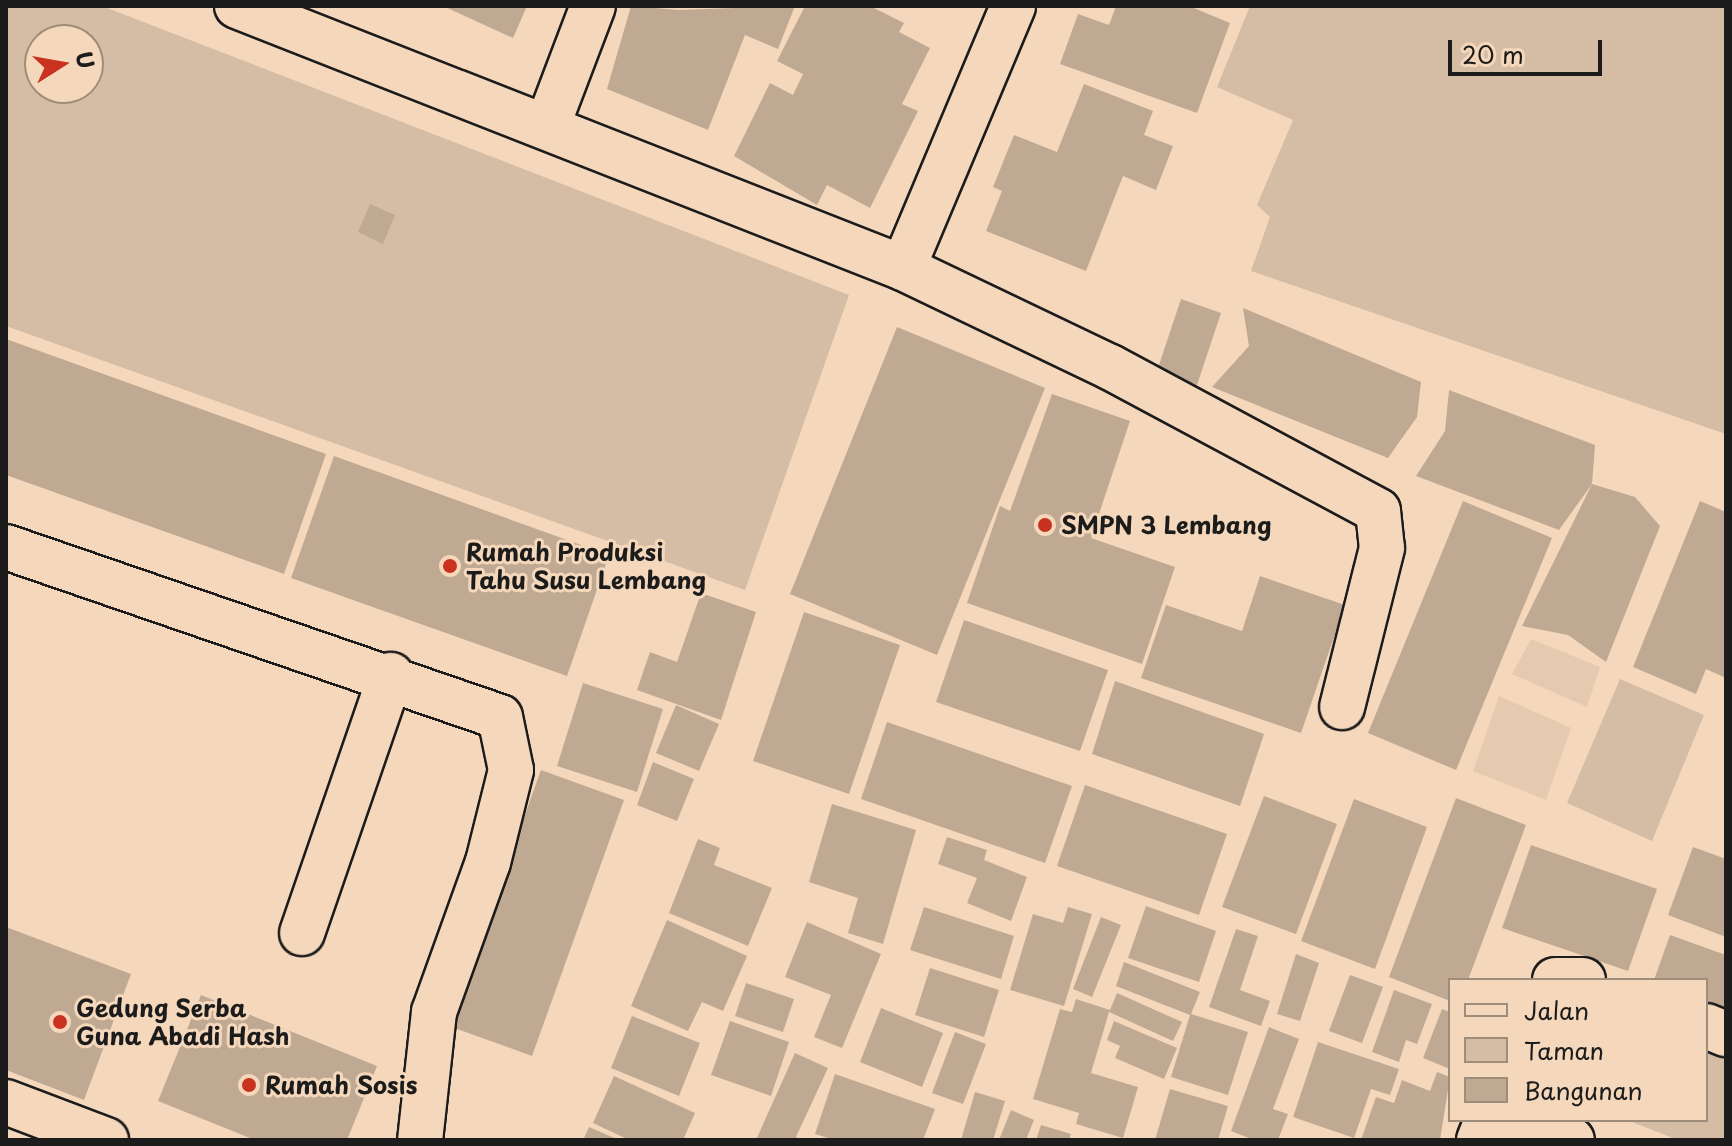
<!DOCTYPE html>
<html>
<head>
<meta charset="utf-8">
<style>
	body { margin:0 }
	#map { position:relative; width:1732px; height:1146px; overflow:hidden; background:#f5d8bb; font-family:"Playpen Sans",sans-serif }
	div>[style] { position:absolute }
	.built>* { inset:0; background:#e5caaf }
	.green>* { inset:0; background:#d5bca4 }
	.building>* { inset:0; background:#c0a993 }
	.roads { filter:drop-shadow(2px 0 #1c1c1c) drop-shadow(-2px 0 #1c1c1c) drop-shadow(0 2px #1c1c1c) drop-shadow(0 -2px #1c1c1c) }
	.minor>* { height:44px; margin:-22px; padding:0 22px; transform-origin:22px; border-radius:22px; background:#f5d8bb }
	.dots>* { width:22px; height:22px; translate:-50% -50%; box-sizing:border-box; border:4px solid #f5d8bb; border-radius:50% }
	span { translate:-50% -50%; white-space:nowrap; text-align:center; line-height:1.15; -webkit-text-stroke:6px #f5d8bb; paint-order:stroke }
	.poi-label { font-size:24px; color:#1c1c1c; font-weight:700 }
	.left { translate:0 -50%; text-align:left }
	.frame { position:absolute; inset:0; border:8px solid #1c1c1c; pointer-events:none }
	.legend { position:absolute; left:1448px; top:978px; width:260px; height:144px; box-sizing:border-box; background:#f5d8bb; border:2px solid #9e8d7b; margin:0; padding:10px 14px; list-style:none; font-size:24px; color:#1c1c1c }
	.legend li { display:flex; align-items:center; gap:16px; height:40px }
	.legend b { width:40px; border:2px solid #9e8d7b }
	.north { position:absolute; left:24px; top:24px; width:80px; height:80px; box-sizing:border-box; background:#f5d8bb; border:2px solid #9e8d7b; border-radius:50%; rotate:79deg; font-size:22px; font-weight:700; line-height:32px; text-align:center; color:#1c1c1c }
	.north::after { content:''; display:block; margin:auto; width:28px; height:36px; background:#c8321e; clip-path:polygon(50% 0,100% 100%,50% 72%,0 100%) }
	.scale { position:absolute; left:1448px; top:40px; width:154px; height:36px; box-sizing:border-box; border:4px solid #1c1c1c; border-top:0; padding-left:10px; font-size:24px; line-height:28px; white-space:nowrap; color:#1c1c1c; -webkit-text-stroke:6px #f5d8bb; paint-order:stroke }
</style>
</head>
<body>
<div id="map">
	<div class="built">
		<div style="clip-path:polygon(1531px 639px,1600px 667px,1587px 707px,1512px 674px)"></div>
		<div style="clip-path:polygon(1499px 696px,1571px 728px,1546px 800px,1473px 771px)"></div>
	</div>
	<div class="green">
		<div style="clip-path:polygon(evenodd,6px 6px,102px 6px,849px 295px,745px 590px,6px 326px,6px 6px,40px 40px,88px 40px,88px 88px,40px 88px,40px 40px)"></div>
		<div style="clip-path:polygon(1250px 6px,1726px 6px,1726px 434px,1251px 271px,1270px 217px,1257px 205px,1293px 120px,1217px 87px)"></div>
		<div style="clip-path:polygon(1620px 679px,1704px 715px,1652px 841px,1567px 803px)"></div>
		<div style="clip-path:polygon(1706px 1044px,1726px 1051px,1726px 1140px,1678px 1140px,1627px 1120px,1706px 1120px)"></div>
	</div>
	<div class="building">
		<div style="clip-path:polygon(443px 6px,527px 6px,513px 38px)"></div>
		<div style="clip-path:polygon(631px 6px,678px 10px,795px 6px,778px 49px,745px 35px,708px 130px,607px 89px)"></div>
		<div style="clip-path:polygon(805px 6px,870px 6px,904px 23px,899px 32px,930px 48px,902px 104px,918px 111px,870px 208px,827px 185px,817px 205px,734px 156px,770px 83px,793px 95px,803px 74px,777px 61px)"></div>
		<div style="clip-path:polygon(1116px 6px,1189px 6px,1230px 23px,1197px 113px,1060px 64px,1078px 14px,1109px 25px)"></div>
		<div style="clip-path:polygon(1084px 84px,1153px 111px,1144px 135px,1173px 146px,1156px 190px,1123px 176px,1086px 271px,986px 231px,1002px 191px,993px 187px,1014px 135px,1057px 152px)"></div>
		<div style="clip-path:polygon(370px 204px,395px 215px,383px 244px,358px 232px)"></div>
		<div style="clip-path:polygon(1181px 299px,1221px 313px,1197px 385px,1157px 371px)"></div>
		<div style="clip-path:polygon(1243px 308px,1421px 382px,1417px 417px,1388px 458px,1212px 387px,1249px 346px)"></div>
		<div style="clip-path:polygon(897px 327px,1045px 388px,937px 655px,790px 594px)"></div>
		<div style="clip-path:polygon(6px 339px,326px 454px,284px 574px,6px 475px)"></div>
		<div style="clip-path:polygon(1449px 390px,1595px 445px,1592px 484px,1559px 530px,1416px 476px,1445px 431px)"></div>
		<div style="clip-path:polygon(1052px 394px,1130px 421px,1091px 538px,1175px 567px,1142px 664px,967px 603px,1000px 506px,1010px 511px)"></div>
		<div style="clip-path:polygon(334px 456px,609px 555px,567px 676px,291px 578px)"></div>
		<div style="clip-path:polygon(1592px 484px,1635px 497px,1660px 526px,1606px 662px,1568px 635px,1522px 626px)"></div>
		<div style="clip-path:polygon(1463px 501px,1552px 538px,1456px 770px,1368px 733px)"></div>
		<div style="clip-path:polygon(1700px 501px,1726px 512px,1726px 678px,1706px 669px,1696px 694px,1633px 667px)"></div>
		<div style="clip-path:polygon(1260px 576px,1345px 605px,1301px 733px,1141px 678px,1166px 605px,1242px 631px)"></div>
		<div style="clip-path:polygon(701px 593px,756px 612px,721px 720px,637px 690px,650px 652px,677px 662px)"></div>
		<div style="clip-path:polygon(804px 612px,900px 645px,849px 794px,753px 761px)"></div>
		<div style="clip-path:polygon(964px 620px,1108px 670px,1080px 751px,936px 702px)"></div>
		<div style="clip-path:polygon(1115px 681px,1264px 734px,1240px 806px,1092px 754px)"></div>
		<div style="clip-path:polygon(583px 683px,663px 709px,637px 792px,557px 766px)"></div>
		<div style="clip-path:polygon(676px 705px,719px 724px,699px 771px,656px 753px)"></div>
		<div style="clip-path:polygon(887px 722px,1072px 786px,1045px 863px,861px 799px)"></div>
		<div style="clip-path:polygon(653px 762px,694px 779px,677px 821px,637px 805px)"></div>
		<div style="clip-path:polygon(541px 770px,624px 800px,532px 1056px,449px 1026px)"></div>
		<div style="clip-path:polygon(1085px 785px,1227px 834px,1199px 915px,1057px 866px)"></div>
		<div style="clip-path:polygon(1264px 796px,1337px 824px,1296px 934px,1222px 907px)"></div>
		<div style="clip-path:polygon(1456px 798px,1526px 825px,1468px 980px,1450px 980px,1450px 1001px,1389px 977px)"></div>
		<div style="clip-path:polygon(1354px 799px,1427px 827px,1375px 969px,1301px 941px)"></div>
		<div style="clip-path:polygon(832px 804px,916px 830px,883px 944px,848px 933px,858px 898px,809px 882px)"></div>
		<div style="clip-path:polygon(947px 837px,987px 850px,984px 860px,1027px 877px,1011px 921px,967px 903px,977px 878px,938px 864px)"></div>
		<div style="clip-path:polygon(698px 839px,720px 848px,714px 865px,772px 888px,748px 946px,669px 913px)"></div>
		<div style="clip-path:polygon(1531px 845px,1657px 889px,1628px 971px,1502px 928px)"></div>
		<div style="clip-path:polygon(1693px 847px,1726px 859px,1726px 937px,1668px 915px)"></div>
		<div style="clip-path:polygon(1146px 906px,1216px 931px,1199px 982px,1128px 958px)"></div>
		<div style="clip-path:polygon(924px 907px,1014px 936px,1001px 979px,910px 950px)"></div>
		<div style="clip-path:polygon(1068px 907px,1092px 914px,1064px 1006px,1010px 990px,1033px 914px,1063px 923px)"></div>
		<div style="clip-path:polygon(1101px 917px,1121px 925px,1092px 997px,1073px 989px)"></div>
		<div style="clip-path:polygon(667px 920px,747px 956px,723px 1011px,702px 1002px,688px 1031px,631px 1006px)"></div>
		<div style="clip-path:polygon(807px 922px,881px 954px,842px 1048px,814px 1037px,831px 995px,785px 977px)"></div>
		<div style="clip-path:polygon(6px 927px,131px 974px,84px 1100px,6px 1070px)"></div>
		<div style="clip-path:polygon(1236px 929px,1258px 936px,1240px 990px,1270px 1001px,1261px 1026px,1209px 1007px)"></div>
		<div style="clip-path:polygon(1670px 935px,1726px 955px,1726px 1008px,1706px 1001px,1706px 980px,1654px 980px)"></div>
		<div style="clip-path:polygon(1296px 954px,1319px 963px,1300px 1021px,1277px 1014px)"></div>
		<div style="clip-path:polygon(1124px 962px,1200px 992px,1191px 1014px,1248px 1032px,1228px 1095px,1171px 1077px,1190px 1015px,1116px 986px)"></div>
		<div style="clip-path:polygon(930px 968px,999px 990px,984px 1037px,915px 1015px)"></div>
		<div style="clip-path:polygon(1350px 975px,1383px 987px,1362px 1043px,1329px 1031px)"></div>
		<div style="clip-path:polygon(746px 983px,794px 999px,783px 1032px,735px 1016px)"></div>
		<div style="clip-path:polygon(1394px 990px,1432px 1004px,1417px 1044px,1406px 1040px,1399px 1062px,1372px 1052px)"></div>
		<div style="clip-path:polygon(1117px 993px,1182px 1022px,1173px 1041px,1109px 1012px,1091px 1073px,1138px 1087px,1123px 1138px,1076px 1124px,1079px 1113px,1033px 1099px,1060px 1009px,1072px 1012px,1076px 999px,1110px 1010px)"></div>
		<div style="clip-path:polygon(201px 995px,377px 1066px,347px 1140px,255px 1140px,158px 1101px)"></div>
		<div style="clip-path:polygon(881px 1008px,943px 1033px,922px 1087px,860px 1062px)"></div>
		<div style="clip-path:polygon(1442px 1009px,1450px 1012px,1450px 1069px,1423px 1058px)"></div>
		<div style="clip-path:polygon(632px 1016px,700px 1043px,679px 1096px,611px 1068px)"></div>
		<div style="clip-path:polygon(730px 1021px,789px 1042px,771px 1096px,711px 1075px)"></div>
		<div style="clip-path:polygon(1114px 1021px,1177px 1048px,1164px 1079px,1115px 1058px,1120px 1046px,1107px 1040px)"></div>
		<div style="clip-path:polygon(1269px 1027px,1299px 1039px,1273px 1109px,1288px 1114px,1278px 1140px,1254px 1140px,1231px 1131px)"></div>
		<div style="clip-path:polygon(955px 1032px,986px 1044px,963px 1104px,932px 1093px)"></div>
		<div style="clip-path:polygon(1318px 1042px,1399px 1069px,1390px 1095px,1371px 1089px,1354px 1138px,1293px 1117px)"></div>
		<div style="clip-path:polygon(795px 1053px,828px 1068px,796px 1137px,802px 1140px,756px 1140px)"></div>
		<div style="clip-path:polygon(1437px 1072px,1450px 1077px,1440px 1140px,1361px 1140px,1376px 1097px,1394px 1103px,1402px 1080px,1430px 1091px)"></div>
		<div style="clip-path:polygon(835px 1074px,935px 1109px,923px 1140px,834px 1140px,815px 1134px)"></div>
		<div style="clip-path:polygon(614px 1076px,695px 1113px,683px 1140px,629px 1140px,593px 1123px)"></div>
		<div style="clip-path:polygon(1170px 1089px,1228px 1106px,1218px 1140px,1155px 1140px)"></div>
		<div style="clip-path:polygon(975px 1092px,1005px 1101px,993px 1140px,961px 1140px)"></div>
		<div style="clip-path:polygon(1011px 1110px,1034px 1120px,1026px 1140px,999px 1140px)"></div>
		<div style="clip-path:polygon(1041px 1125px,1071px 1134px,1069px 1140px,1036px 1140px)"></div>
		<div style="clip-path:polygon(589px 1127px,619px 1140px,583px 1140px)"></div>
	</div>
	<div class="roads">
		<div class="minor">
			<div style="left:237px;top:6px;width:716px;rotate:21.47deg"></div>
			<div style="left:903px;top:268px;width:284px;rotate:-67.2deg"></div>
			<div style="left:547px;top:127px;width:129px;rotate:-69.2deg"></div>
			<div style="left:903px;top:268px;width:229px;rotate:25.6deg"></div>
			<div style="left:1110px;top:367px;width:304px;rotate:28.2deg"></div>
			<div style="left:1378px;top:511px;width:37px;rotate:84deg"></div>
			<div style="left:1382px;top:548px;width:164px;rotate:104.1deg"></div>
			<div style="left:6px;top:547px;width:522px;rotate:18.99deg"></div>
			<div style="left:500px;top:717px;width:54px;rotate:78.3deg"></div>
			<div style="left:511px;top:770px;width:95px;rotate:104deg"></div>
			<div style="left:488px;top:862px;width:159px;rotate:109.8deg"></div>
			<div style="left:434px;top:1012px;width:129px;rotate:96.2deg"></div>
			<div style="left:302px;top:933px;width:273px;rotate:-71deg"></div>
			<div style="left:1555px;top:980px;width:28px"></div>
			<div style="left:1706px;top:1026px;width:22px;rotate:22deg"></div>
			<div style="left:6px;top:1102px;width:107px;rotate:20.8deg"></div>
			<div style="left:1510px;top:1120px;width:65px;rotate:17.9deg"></div>
			<div style="left:1479px;top:1140px;width:22px;rotate:-68deg"></div>
		</div>
	</div>
	<div class="dots">
		<div style="left:1045px;top:525px;background:#c8321e"></div>
		<div style="left:450px;top:566px;background:#c8321e"></div>
		<div style="left:60px;top:1022px;background:#c8321e"></div>
		<div style="left:249px;top:1085px;background:#c8321e"></div>
	</div>
	<div class="poi-label">
		<span class="left" style="left:1061px;top:525px">SMPN 3 Lembang</span>
		<span class="left" style="left:466px;top:566px">Rumah Produksi<br>Tahu Susu Lembang</span>
		<span class="left" style="left:76px;top:1022px">Gedung Serba<br>Guna Abadi Hash</span>
		<span class="left" style="left:265px;top:1085px">Rumah Sosis</span>
	</div>
	<div class="frame"></div>
	<ul class="legend">
	<li><b style="height:10px;background:#f5d8bb"></b>Jalan</li>
	<li><b style="height:22px;background:#d5bca4"></b>Taman</li>
	<li><b style="height:22px;background:#c0a993"></b>Bangunan</li>
	</ul>
	<div class="north">U</div>
	<div class="scale">20 m</div>
</div>
</body>
</html>
